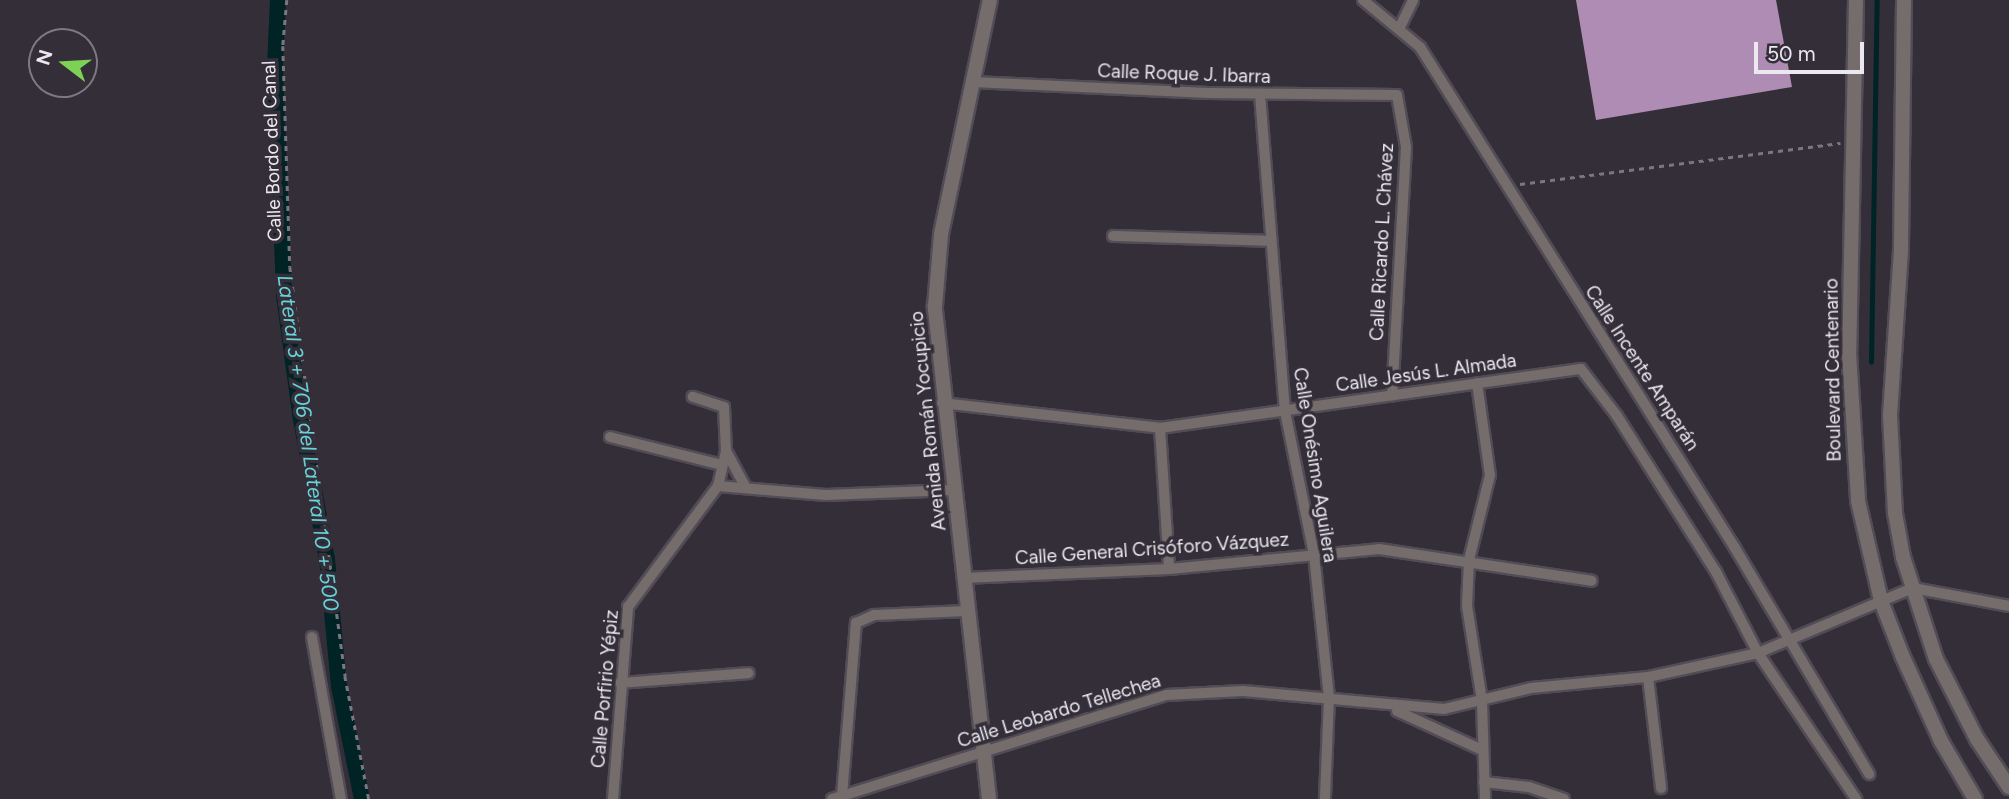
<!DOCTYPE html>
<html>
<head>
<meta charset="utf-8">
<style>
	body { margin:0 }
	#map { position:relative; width:2009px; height:799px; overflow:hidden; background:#342e39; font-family:Figtree,sans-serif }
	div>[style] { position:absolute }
	.stream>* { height:4.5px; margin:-2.25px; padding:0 2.25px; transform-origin:2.25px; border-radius:2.25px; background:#002325 }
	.canal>* { height:16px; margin:-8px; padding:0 8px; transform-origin:8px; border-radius:8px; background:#002325 }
	.building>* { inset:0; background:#ae8cb3 }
	.path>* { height:2.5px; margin-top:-1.25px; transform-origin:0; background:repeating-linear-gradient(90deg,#7b767f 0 5px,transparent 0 10px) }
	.roads { filter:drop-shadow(2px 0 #514c56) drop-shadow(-2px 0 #514c56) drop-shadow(0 2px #514c56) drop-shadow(0 -2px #514c56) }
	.minor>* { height:10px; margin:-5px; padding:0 5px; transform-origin:5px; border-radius:5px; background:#746d6b }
	.tertiary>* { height:14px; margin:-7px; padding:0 7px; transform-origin:7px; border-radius:7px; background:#746d6b }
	span { translate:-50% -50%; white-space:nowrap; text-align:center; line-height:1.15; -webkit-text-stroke:7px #342e39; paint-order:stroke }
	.street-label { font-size:19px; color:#ebe8ef }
	.water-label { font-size:21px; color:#67d2d8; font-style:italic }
	.north { position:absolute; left:28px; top:28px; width:70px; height:70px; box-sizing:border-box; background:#342e39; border:2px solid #7d7882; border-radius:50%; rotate:287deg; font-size:19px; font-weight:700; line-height:28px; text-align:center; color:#ebe8ef }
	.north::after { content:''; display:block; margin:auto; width:24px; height:32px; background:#7dd154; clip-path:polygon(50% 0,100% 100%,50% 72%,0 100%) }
	.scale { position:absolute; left:1754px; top:42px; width:110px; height:32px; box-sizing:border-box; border:4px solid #ebe8ef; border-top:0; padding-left:9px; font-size:21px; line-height:24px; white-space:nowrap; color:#ebe8ef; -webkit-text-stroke:5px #342e39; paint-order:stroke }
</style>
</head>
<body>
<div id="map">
	<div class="stream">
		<div style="left:1871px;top:362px;width:362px;rotate:-89.1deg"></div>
	</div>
	<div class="canal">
		<div style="left:278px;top:0;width:67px;rotate:92.6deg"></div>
		<div style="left:275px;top:67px;width:228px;rotate:87.7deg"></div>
		<div style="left:284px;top:295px;width:120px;rotate:82.3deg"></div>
		<div style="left:300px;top:414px;width:147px;rotate:79.5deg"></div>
		<div style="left:327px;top:559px;width:128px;rotate:84.6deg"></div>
		<div style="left:339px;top:686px;width:115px;rotate:78.5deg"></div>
	</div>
	<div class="building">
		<div style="clip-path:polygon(1576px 0,1776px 0,1792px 87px,1596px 120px)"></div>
	</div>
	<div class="path">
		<div style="left:287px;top:0;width:46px;rotate:95deg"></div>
		<div style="left:283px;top:46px;width:221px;rotate:88.2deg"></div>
		<div style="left:290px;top:267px;width:413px;rotate:82.3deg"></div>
		<div style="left:345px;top:676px;width:125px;rotate:79deg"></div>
		<div style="left:1520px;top:184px;width:323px;rotate:-7.3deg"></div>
	</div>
	<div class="roads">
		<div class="minor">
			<div style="left:1363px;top:0;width:74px;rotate:39.5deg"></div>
			<div style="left:1420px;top:47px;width:592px;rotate:57.84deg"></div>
			<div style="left:1735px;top:548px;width:263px;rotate:59.3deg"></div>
			<div style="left:1399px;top:29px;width:32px;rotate:-64deg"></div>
			<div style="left:973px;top:82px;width:236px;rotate:2.7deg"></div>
			<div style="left:1209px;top:93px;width:188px;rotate:0.6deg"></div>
			<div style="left:1397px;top:95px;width:53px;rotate:80.2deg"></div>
			<div style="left:1406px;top:147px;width:249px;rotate:93.2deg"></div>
			<div style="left:1260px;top:94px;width:318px;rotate:85.5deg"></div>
			<div style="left:1285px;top:411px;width:147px;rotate:78.6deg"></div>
			<div style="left:1314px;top:555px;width:144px;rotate:84deg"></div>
			<div style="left:1329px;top:698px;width:101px;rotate:92.3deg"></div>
			<div style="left:1113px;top:236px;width:157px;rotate:1.8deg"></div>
			<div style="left:1477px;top:383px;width:93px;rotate:82deg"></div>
			<div style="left:1490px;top:475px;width:88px;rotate:103.9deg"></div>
			<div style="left:1469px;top:560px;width:46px;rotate:92.5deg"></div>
			<div style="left:1467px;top:606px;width:96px;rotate:81deg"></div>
			<div style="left:1482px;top:701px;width:98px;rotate:88.2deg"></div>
			<div style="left:942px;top:403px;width:219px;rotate:6.5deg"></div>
			<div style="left:1160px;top:428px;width:425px;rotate:-8deg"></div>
			<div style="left:1581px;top:369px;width:59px;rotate:52.5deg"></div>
			<div style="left:1617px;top:416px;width:185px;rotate:57.6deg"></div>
			<div style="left:1716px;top:572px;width:91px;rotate:62.6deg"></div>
			<div style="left:1758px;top:653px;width:176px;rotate:56.1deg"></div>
			<div style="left:1160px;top:428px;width:141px;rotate:86.3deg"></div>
			<div style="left:610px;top:437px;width:115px;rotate:14deg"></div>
			<div style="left:726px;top:451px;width:42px;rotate:61.6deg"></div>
			<div style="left:718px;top:486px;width:108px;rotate:4.8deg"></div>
			<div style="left:826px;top:495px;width:128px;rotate:-2.2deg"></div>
			<div style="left:963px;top:578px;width:206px;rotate:-2.5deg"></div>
			<div style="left:1169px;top:569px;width:211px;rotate:-5.4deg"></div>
			<div style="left:1379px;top:549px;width:215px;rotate:8.5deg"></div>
			<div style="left:312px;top:637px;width:165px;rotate:79.9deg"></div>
			<div style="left:1648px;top:677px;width:112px;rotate:83.3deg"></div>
			<div style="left:620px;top:683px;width:129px;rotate:-4.4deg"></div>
			<div style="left:1397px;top:711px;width:94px;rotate:24.6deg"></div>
			<div style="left:1484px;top:782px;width:45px;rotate:6.3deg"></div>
			<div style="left:1529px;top:787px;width:37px;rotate:19deg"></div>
			<div style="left:842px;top:796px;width:174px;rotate:-85.4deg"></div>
			<div style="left:856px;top:623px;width:20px;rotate:-24deg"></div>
			<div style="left:874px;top:615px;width:93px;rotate:-2.5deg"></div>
			<div style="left:613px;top:799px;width:193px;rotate:-85.5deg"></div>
			<div style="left:628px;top:607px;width:151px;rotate:-53.4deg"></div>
			<div style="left:718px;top:486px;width:36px;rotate:-77deg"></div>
			<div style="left:726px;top:451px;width:44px;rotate:-92.6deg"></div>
			<div style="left:724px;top:407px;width:33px;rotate:-162deg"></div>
			<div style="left:832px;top:799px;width:350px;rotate:-17.3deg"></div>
			<div style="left:1166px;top:695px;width:77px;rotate:-3deg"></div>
			<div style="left:1243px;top:691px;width:202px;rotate:5.1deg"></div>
			<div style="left:1444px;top:709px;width:89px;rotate:-13.6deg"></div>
			<div style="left:1531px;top:688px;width:118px;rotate:-5.4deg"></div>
			<div style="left:1648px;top:677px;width:113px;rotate:-12.3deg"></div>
			<div style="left:1758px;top:653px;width:168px;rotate:-22.8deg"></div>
			<div style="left:1913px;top:588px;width:98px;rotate:10.6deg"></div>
		</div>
		<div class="tertiary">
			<div style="left:1856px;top:0;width:352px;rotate:91.1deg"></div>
			<div style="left:1849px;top:352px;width:149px;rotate:86.5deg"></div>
			<div style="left:1858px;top:501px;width:103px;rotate:77deg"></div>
			<div style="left:1881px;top:601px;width:58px;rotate:68.7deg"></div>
			<div style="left:1902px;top:655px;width:94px;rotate:65.6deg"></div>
			<div style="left:1941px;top:741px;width:67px;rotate:59.6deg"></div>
			<div style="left:1904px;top:0;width:250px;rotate:90.7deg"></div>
			<div style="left:1901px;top:250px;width:165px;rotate:93.8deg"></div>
			<div style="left:1890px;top:415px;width:98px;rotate:87.1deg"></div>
			<div style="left:1895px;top:513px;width:45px;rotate:79.7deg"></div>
			<div style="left:1903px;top:557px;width:107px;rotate:72.1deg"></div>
			<div style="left:1936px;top:659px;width:90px;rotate:62.9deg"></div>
			<div style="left:1977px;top:739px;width:58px;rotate:56.3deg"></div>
			<div style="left:989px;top:799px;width:496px;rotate:-96.3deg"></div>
			<div style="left:935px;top:306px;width:72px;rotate:-85.2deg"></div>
			<div style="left:941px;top:234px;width:239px;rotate:-78.2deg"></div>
		</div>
	</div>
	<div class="street-label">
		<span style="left:1184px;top:74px;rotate:2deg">Calle Roque J. Ibarra</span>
		<span style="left:272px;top:151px;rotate:-92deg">Calle Bordo del Canal</span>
		<span style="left:1382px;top:242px;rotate:-87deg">Calle Ricardo L. Chávez</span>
		<span style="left:1642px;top:368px;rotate:57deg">Calle Incente Amparán</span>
		<span style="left:1833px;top:370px;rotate:-91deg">Boulevard Centenario</span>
		<span style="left:1426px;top:373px;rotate:-8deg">Calle Jesús L. Almada</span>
		<span style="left:928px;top:421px;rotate:-96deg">Avenida Román Yocupicio</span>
		<span style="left:1315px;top:465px;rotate:81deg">Calle Onésimo Aguilera</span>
		<span style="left:1152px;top:549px;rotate:-4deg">Calle General Crisóforo Vázquez</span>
		<span style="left:605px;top:689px;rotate:-85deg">Calle Porfirio Yépiz</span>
		<span style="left:1059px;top:711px;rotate:-17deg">Calle Leobardo Tellechea</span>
	</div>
	<div class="water-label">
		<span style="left:308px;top:443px;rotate:82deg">Lateral 3 + 706 del Lateral 10 + 500</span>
	</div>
	<div class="north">N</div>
	<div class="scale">50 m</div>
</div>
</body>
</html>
